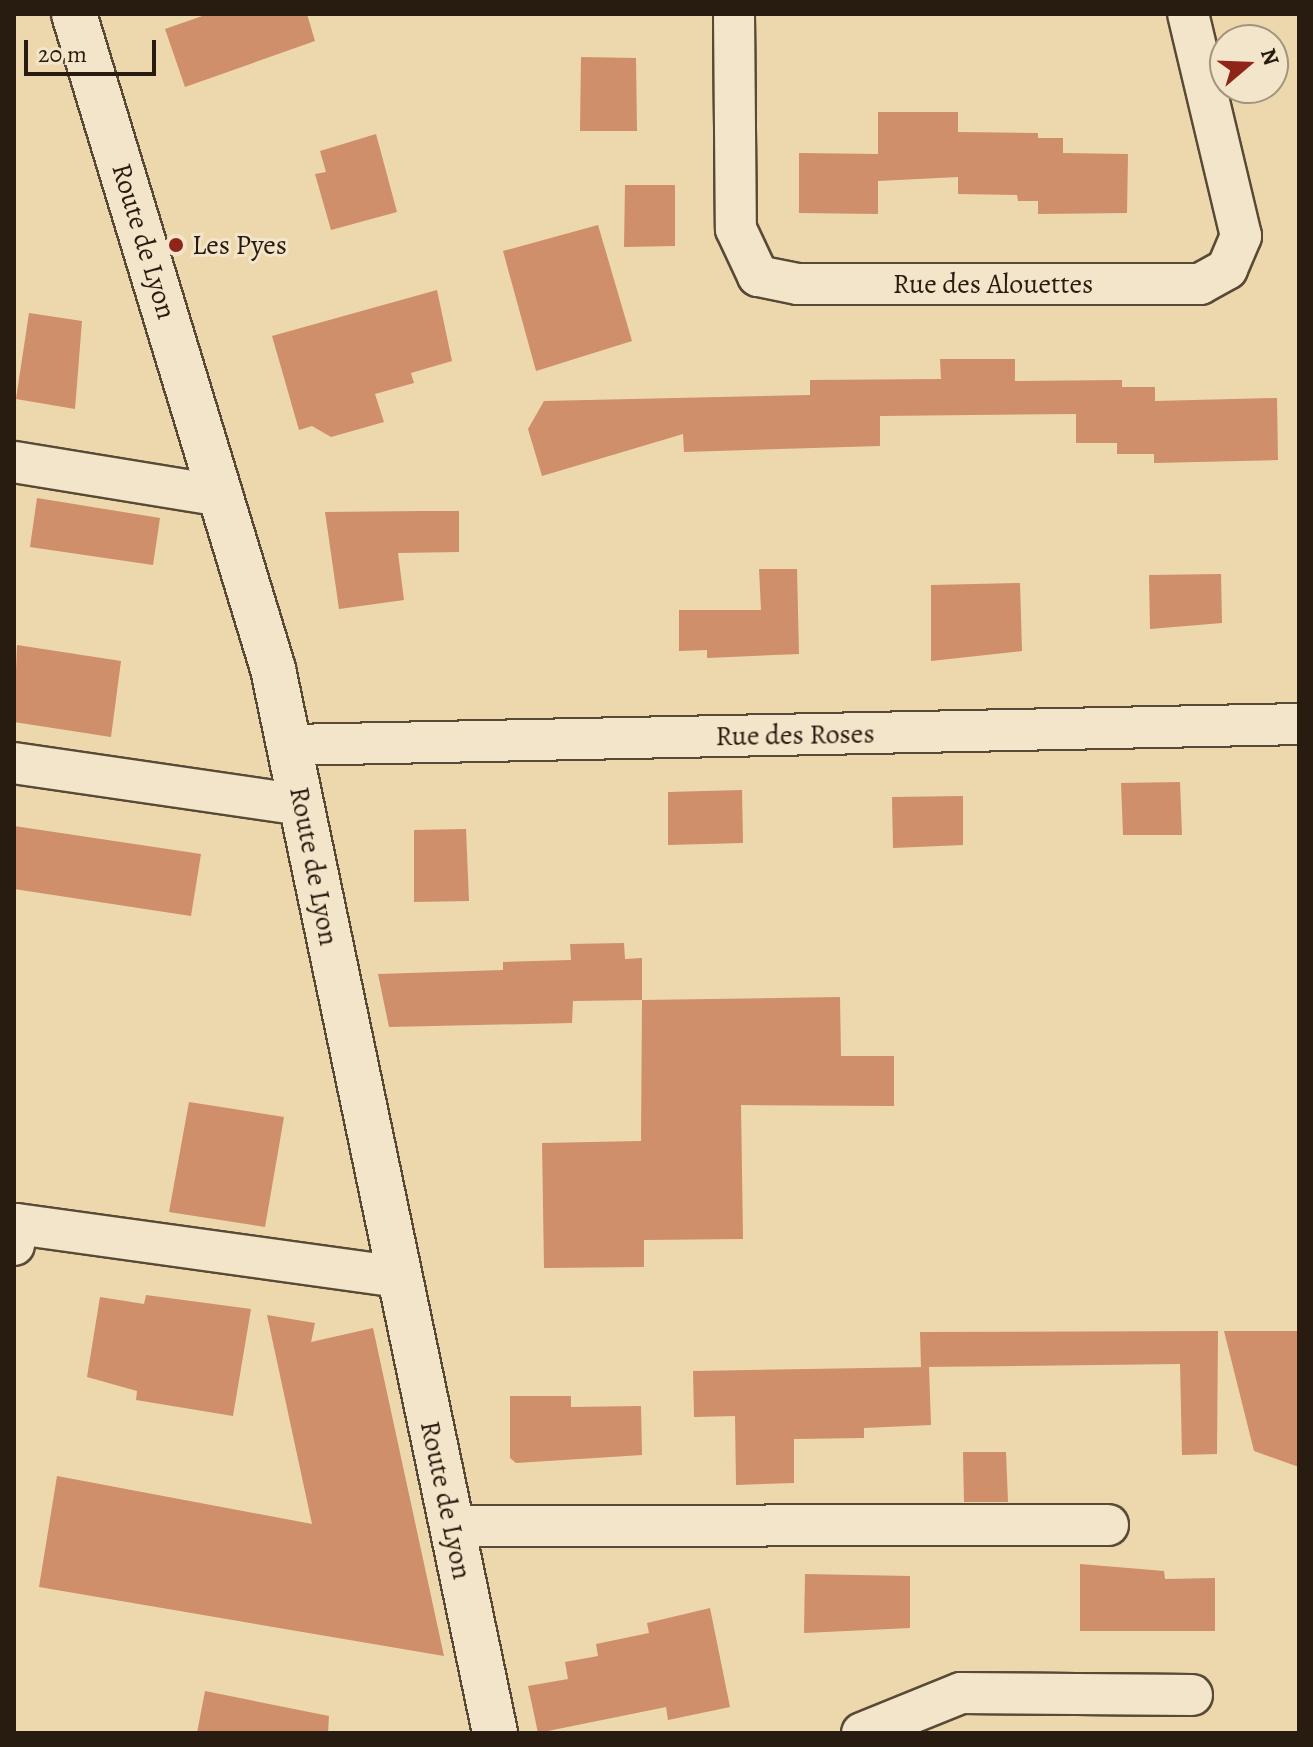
<!DOCTYPE html>
<html>
<head>
<meta charset="utf-8">
<style>
	body { margin:0 }
	#map { position:relative; width:1313px; height:1747px; overflow:hidden; background:#edd7ac; font-family:Alegreya,serif }
	div>[style] { position:absolute }
	.building>* { inset:0; background:#ce8f6a }
	.roads { filter:drop-shadow(2px 0 #594a37) drop-shadow(-2px 0 #594a37) drop-shadow(0 2px #594a37) drop-shadow(0 -2px #594a37) }
	.minor>* { height:40px; margin:-20px; padding:0 20px; transform-origin:20px; border-radius:20px; background:#f3e5c9 }
	.tertiary>* { height:44px; margin:-22px; padding:0 22px; transform-origin:22px; border-radius:22px; background:#f3e5c9 }
	.dots>* { width:22px; height:22px; translate:-50% -50%; box-sizing:border-box; border:4px solid #f3e5c9; border-radius:50% }
	span { translate:-50% -50%; white-space:nowrap; text-align:center; line-height:1.15; -webkit-text-stroke:6px #f3e5c9; paint-order:stroke }
	.street-label { font-size:28px; color:#281b10 }
	.poi-label { font-size:28px; color:#281b10 }
	.left { translate:0 -50%; text-align:left }
	.frame { position:absolute; inset:0; border:16px solid #281b10; pointer-events:none }
	.north { position:absolute; left:1209px; top:24px; width:80px; height:80px; box-sizing:border-box; background:#f3e5c9; border:2px solid #a2947f; border-radius:50%; rotate:71deg; font-size:22px; font-weight:700; line-height:32px; text-align:center; color:#281b10 }
	.north::after { content:''; display:block; margin:auto; width:28px; height:36px; background:#8f2418; clip-path:polygon(50% 0,100% 100%,50% 72%,0 100%) }
	.scale { position:absolute; left:24px; top:40px; width:132px; height:36px; box-sizing:border-box; border:4px solid #281b10; border-top:0; padding-left:10px; font-size:24px; line-height:28px; white-space:nowrap; color:#281b10; -webkit-text-stroke:6px #f3e5c9; paint-order:stroke }
</style>
</head>
<body>
<div id="map">
	<div class="building">
		<div style="clip-path:polygon(208px 14px,307px 14px,315px 41px,185px 87px,165px 29px)"></div>
		<div style="clip-path:polygon(581px 57px,636px 58px,637px 131px,580px 131px)"></div>
		<div style="clip-path:polygon(878px 112px,958px 112px,958px 132px,1038px 133px,1038px 138px,1063px 138px,1063px 153px,1128px 154px,1127px 213px,1038px 214px,1038px 201px,1018px 201px,1017px 195px,958px 194px,958px 177px,878px 181px)"></div>
		<div style="clip-path:polygon(376px 134px,397px 212px,331px 230px,315px 174px,326px 172px,320px 151px)"></div>
		<div style="clip-path:polygon(799px 153px,878px 154px,878px 214px,799px 213px)"></div>
		<div style="clip-path:polygon(625px 185px,675px 185px,675px 246px,624px 247px)"></div>
		<div style="clip-path:polygon(598px 225px,632px 341px,536px 371px,503px 251px)"></div>
		<div style="clip-path:polygon(437px 290px,452px 361px,411px 373px,414px 383px,375px 394px,384px 422px,331px 437px,312px 426px,299px 430px,272px 336px)"></div>
		<div style="clip-path:polygon(29px 313px,82px 321px,75px 409px,16px 399px)"></div>
		<div style="clip-path:polygon(940px 359px,1015px 359px,1015px 381px,1122px 380px,1122px 387px,1155px 387px,1155px 401px,1277px 398px,1278px 460px,1154px 463px,1154px 454px,1117px 454px,1117px 443px,1076px 443px,1076px 414px,880px 416px,880px 446px,684px 452px,683px 434px,542px 476px,528px 429px,544px 401px,810px 395px,810px 380px,941px 379px)"></div>
		<div style="clip-path:polygon(37px 498px,160px 518px,153px 565px,30px 547px)"></div>
		<div style="clip-path:polygon(421px 511px,459px 511px,459px 552px,398px 553px,404px 600px,339px 609px,325px 512px)"></div>
		<div style="clip-path:polygon(759px 569px,797px 569px,799px 654px,707px 658px,707px 650px,679px 651px,679px 610px,761px 610px)"></div>
		<div style="clip-path:polygon(1221px 574px,1222px 623px,1150px 629px,1149px 575px)"></div>
		<div style="clip-path:polygon(1020px 583px,1022px 651px,931px 661px,931px 585px)"></div>
		<div style="clip-path:polygon(17px 645px,121px 661px,111px 737px,14px 722px)"></div>
		<div style="clip-path:polygon(1180px 782px,1182px 835px,1123px 835px,1121px 783px)"></div>
		<div style="clip-path:polygon(742px 790px,743px 843px,668px 845px,668px 792px)"></div>
		<div style="clip-path:polygon(963px 796px,963px 845px,893px 848px,892px 797px)"></div>
		<div style="clip-path:polygon(14px 826px,201px 854px,191px 916px,14px 889px)"></div>
		<div style="clip-path:polygon(466px 829px,469px 901px,414px 902px,414px 830px)"></div>
		<div style="clip-path:polygon(624px 943px,625px 959px,642px 958px,642px 1000px,573px 1001px,572px 1023px,389px 1027px,378px 974px,503px 970px,503px 962px,571px 960px,570px 944px)"></div>
		<div style="clip-path:polygon(840px 997px,841px 1056px,894px 1056px,894px 1106px,741px 1105px,743px 1239px,644px 1240px,644px 1267px,544px 1268px,542px 1143px,641px 1141px,642px 1000px)"></div>
		<div style="clip-path:polygon(189px 1102px,284px 1117px,265px 1227px,169px 1212px)"></div>
		<div style="clip-path:polygon(146px 1295px,251px 1309px,233px 1416px,136px 1400px,137px 1391px,87px 1377px,100px 1297px,144px 1304px)"></div>
		<div style="clip-path:polygon(267px 1315px,315px 1323px,311px 1342px,373px 1328px,444px 1656px,39px 1587px,57px 1476px,312px 1524px)"></div>
		<div style="clip-path:polygon(1218px 1331px,1217px 1454px,1182px 1455px,1180px 1364px,921px 1367px,920px 1332px)"></div>
		<div style="clip-path:polygon(1224px 1331px,1299px 1331px,1299px 1467px,1254px 1451px)"></div>
		<div style="clip-path:polygon(929px 1367px,931px 1425px,864px 1428px,864px 1438px,794px 1439px,794px 1483px,736px 1485px,735px 1416px,694px 1417px,693px 1371px)"></div>
		<div style="clip-path:polygon(510px 1396px,571px 1396px,571px 1407px,641px 1406px,642px 1455px,516px 1463px,510px 1458px)"></div>
		<div style="clip-path:polygon(963px 1452px,1006px 1452px,1008px 1502px,964px 1502px)"></div>
		<div style="clip-path:polygon(1080px 1564px,1164px 1571px,1165px 1579px,1215px 1578px,1215px 1631px,1080px 1631px)"></div>
		<div style="clip-path:polygon(805px 1574px,910px 1576px,910px 1628px,804px 1633px)"></div>
		<div style="clip-path:polygon(710px 1608px,730px 1707px,668px 1720px,666px 1707px,538px 1733px,528px 1686px,568px 1679px,565px 1662px,598px 1656px,596px 1644px,649px 1633px,647px 1623px)"></div>
		<div style="clip-path:polygon(205px 1691px,329px 1716px,328px 1733px,197px 1733px)"></div>
	</div>
	<div class="roads">
		<div class="minor">
			<div style="left:734px;top:14px;width:215px;rotate:89.5deg"></div>
			<div style="left:736px;top:229px;width:52px;rotate:64.9deg"></div>
			<div style="left:758px;top:276px;width:41px;rotate:11.3deg"></div>
			<div style="left:798px;top:284px;width:402px"></div>
			<div style="left:1200px;top:284px;width:31px;rotate:-29deg"></div>
			<div style="left:1227px;top:269px;width:36px;rotate:-67deg"></div>
			<div style="left:1241px;top:236px;width:228px;rotate:-103.4deg"></div>
			<div style="left:14px;top:462px;width:211px;rotate:9.3deg"></div>
			<div style="left:291px;top:745px;width:1008px;rotate:-1.19deg"></div>
			<div style="left:14px;top:763px;width:290px;rotate:8.3deg"></div>
			<div style="left:14px;top:1245px;width:21px;rotate:-82deg"></div>
			<div style="left:17px;top:1224px;width:385px;rotate:7.9deg"></div>
			<div style="left:452px;top:1526px;width:656px;rotate:-0.09deg"></div>
			<div style="left:862px;top:1733px;width:107px;rotate:-22deg"></div>
			<div style="left:961px;top:1693px;width:231px;rotate:0.5deg"></div>
		</div>
		<div class="tertiary">
			<div style="left:74px;top:14px;width:685px;rotate:73.1deg"></div>
			<div style="left:273px;top:669px;width:1087px;rotate:78.21deg"></div>
		</div>
	</div>
	<div class="dots">
		<div style="left:176px;top:245px;background:#8f2418"></div>
	</div>
	<div class="street-label">
		<span style="left:144px;top:241px;rotate:73deg">Route de Lyon</span>
		<span style="left:993px;top:284px">Rue des Alouettes</span>
		<span style="left:795px;top:735px;rotate:-1deg">Rue des Roses</span>
		<span style="left:314px;top:866px;rotate:79deg">Route de Lyon</span>
		<span style="left:446px;top:1500px;rotate:78deg">Route de Lyon</span>
	</div>
	<div class="poi-label">
		<span class="left" style="left:192px;top:245px">Les Pyes</span>
	</div>
	<div class="frame"></div>
	<div class="north">N</div>
	<div class="scale">20 m</div>
</div>
</body>
</html>
